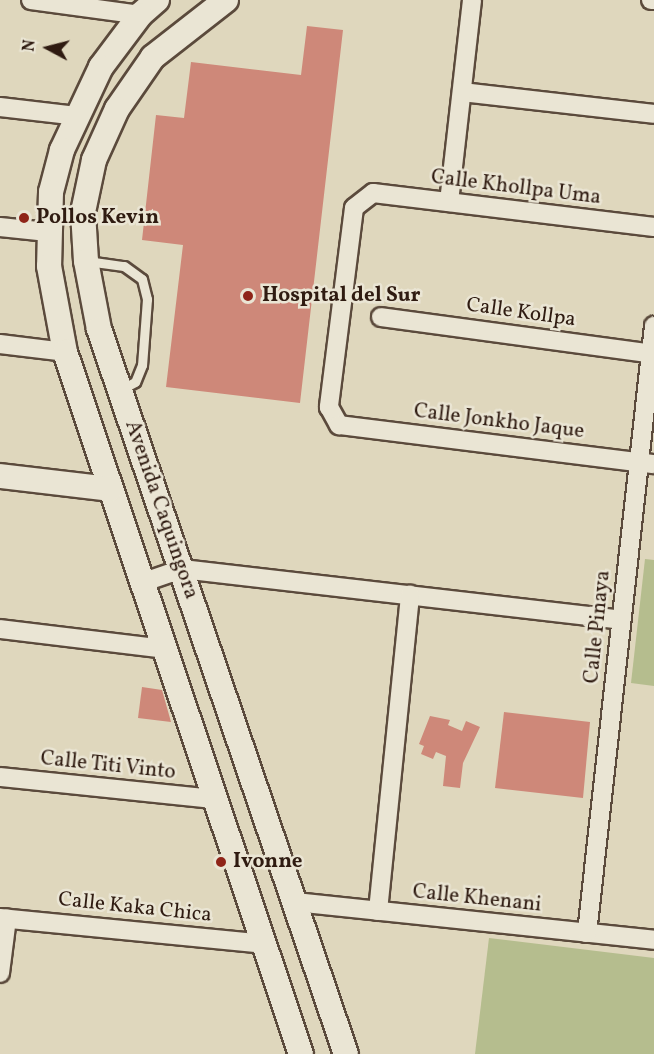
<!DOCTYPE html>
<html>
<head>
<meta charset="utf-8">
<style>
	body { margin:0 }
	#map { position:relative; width:654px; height:1054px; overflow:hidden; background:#dfd7bd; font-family:Vollkorn,serif }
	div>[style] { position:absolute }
	.green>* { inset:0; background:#b5bd8e }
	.building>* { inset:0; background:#ce8879 }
	.roads { filter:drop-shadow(2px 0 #5b4a3c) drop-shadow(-2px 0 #5b4a3c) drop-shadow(0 2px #5b4a3c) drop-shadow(0 -2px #5b4a3c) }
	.lane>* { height:9px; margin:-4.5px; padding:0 4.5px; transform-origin:4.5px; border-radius:4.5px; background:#eae5d4 }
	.street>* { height:18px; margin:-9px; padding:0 9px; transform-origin:9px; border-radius:9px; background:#eae5d4 }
	.secondary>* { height:24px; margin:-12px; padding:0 12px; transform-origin:12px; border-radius:12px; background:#eae5d4 }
	.dots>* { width:16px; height:16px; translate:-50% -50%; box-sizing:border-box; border:3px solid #eae5d4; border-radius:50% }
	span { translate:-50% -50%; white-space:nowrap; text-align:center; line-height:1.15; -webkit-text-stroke:5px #eae5d4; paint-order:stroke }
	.street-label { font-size:21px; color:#2f1b11 }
	.poi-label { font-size:21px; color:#2f1b11; font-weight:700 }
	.left { translate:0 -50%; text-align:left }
	.north { position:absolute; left:18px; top:18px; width:60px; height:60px; -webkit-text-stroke:4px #eae5d4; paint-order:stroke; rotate:277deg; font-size:16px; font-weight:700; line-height:24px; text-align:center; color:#2f1b11 }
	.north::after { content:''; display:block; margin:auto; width:21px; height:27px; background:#2f1b11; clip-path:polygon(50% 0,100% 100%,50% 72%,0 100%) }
</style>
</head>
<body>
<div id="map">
	<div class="green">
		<div style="clip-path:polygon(645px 559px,654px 560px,654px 686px,631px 683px)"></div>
		<div style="clip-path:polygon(489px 938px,654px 958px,654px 1054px,475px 1054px)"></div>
	</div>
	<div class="building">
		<div style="clip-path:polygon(307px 26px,343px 30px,300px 403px,166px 387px,183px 245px,142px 240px,156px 115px,184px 118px,191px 62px,301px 75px)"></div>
		<div style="clip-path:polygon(142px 687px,162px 690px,171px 722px,138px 718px)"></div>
		<div style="clip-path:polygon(504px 712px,590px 722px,583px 798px,495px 788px)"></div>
		<div style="clip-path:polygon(430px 716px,450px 720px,448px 725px,462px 731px,466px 721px,480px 727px,463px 763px,460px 788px,443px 786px,446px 756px,436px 752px,433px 759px,421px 754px,424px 746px,419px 744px)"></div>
	</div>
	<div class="roads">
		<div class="lane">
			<div style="left:87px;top:261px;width:37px;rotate:8deg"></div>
			<div style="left:124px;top:266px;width:22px;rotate:36deg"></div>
			<div style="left:142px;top:279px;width:21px;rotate:76deg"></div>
			<div style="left:147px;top:299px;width:66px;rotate:94.3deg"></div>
			<div style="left:142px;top:365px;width:18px;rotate:112deg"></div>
			<div style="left:135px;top:382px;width:15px;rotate:152deg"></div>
		</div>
		<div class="street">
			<div style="left:31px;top:0;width:110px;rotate:7.8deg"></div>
			<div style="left:651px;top:0;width:3px"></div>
			<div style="left:462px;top:92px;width:193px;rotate:6.5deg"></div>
			<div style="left:0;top:107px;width:79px;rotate:6.6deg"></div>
			<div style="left:449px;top:202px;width:203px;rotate:-83.5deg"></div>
			<div style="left:0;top:227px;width:48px;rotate:5.9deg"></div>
			<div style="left:654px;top:227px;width:283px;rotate:-173.1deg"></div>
			<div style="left:373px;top:193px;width:24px;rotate:142deg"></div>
			<div style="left:354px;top:208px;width:201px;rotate:97.2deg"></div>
			<div style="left:329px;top:407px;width:21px;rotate:61deg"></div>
			<div style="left:339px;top:425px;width:317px;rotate:7.1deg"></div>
			<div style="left:381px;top:317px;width:275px;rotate:7.7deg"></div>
			<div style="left:0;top:344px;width:65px;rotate:7deg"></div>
			<div style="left:144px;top:582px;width:40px;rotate:-18.9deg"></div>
			<div style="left:182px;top:569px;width:442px;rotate:6.6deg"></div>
			<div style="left:0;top:629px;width:167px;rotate:6.9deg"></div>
			<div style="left:0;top:777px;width:213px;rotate:5.9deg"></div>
			<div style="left:295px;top:902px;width:361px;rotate:6deg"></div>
			<div style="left:378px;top:911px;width:318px;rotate:-84.2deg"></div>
			<div style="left:0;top:918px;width:267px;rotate:5.6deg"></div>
			<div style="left:587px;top:933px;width:611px;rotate:-83.7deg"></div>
			<div style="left:0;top:973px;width:55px;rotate:-82.7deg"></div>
		</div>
		<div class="secondary">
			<div style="left:157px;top:0;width:23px;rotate:139deg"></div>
			<div style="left:140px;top:15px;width:65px;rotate:126.9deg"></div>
			<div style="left:101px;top:67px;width:92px;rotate:115.2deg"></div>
			<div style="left:62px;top:150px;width:43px;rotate:104.7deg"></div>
			<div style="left:51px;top:192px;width:74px;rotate:91.5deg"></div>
			<div style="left:49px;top:266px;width:87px;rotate:79.5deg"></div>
			<div style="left:65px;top:352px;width:741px;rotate:71.42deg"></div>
			<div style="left:226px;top:0;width:93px;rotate:142deg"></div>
			<div style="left:153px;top:57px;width:63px;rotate:124.7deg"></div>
			<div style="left:117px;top:109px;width:56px;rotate:114.3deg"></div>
			<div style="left:94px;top:160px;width:53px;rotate:101.9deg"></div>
			<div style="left:83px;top:212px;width:49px;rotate:86.5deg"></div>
			<div style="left:86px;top:261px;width:69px;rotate:79.2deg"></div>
			<div style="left:99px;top:329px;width:766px;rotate:71.19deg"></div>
			<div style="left:0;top:476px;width:111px;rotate:6.7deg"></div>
		</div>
	</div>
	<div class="dots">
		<div style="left:24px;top:218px;background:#8f2418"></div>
		<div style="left:248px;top:296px;background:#8f2418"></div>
		<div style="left:221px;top:862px;background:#8f2418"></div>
	</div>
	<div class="street-label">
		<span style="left:516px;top:188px;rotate:7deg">Calle Khollpa Uma</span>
		<span style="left:521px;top:313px;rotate:8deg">Calle Kollpa</span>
		<span style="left:499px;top:422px;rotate:7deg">Calle Jonkho Jaque</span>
		<span style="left:161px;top:510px;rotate:71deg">Avenida Caquingora</span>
		<span style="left:598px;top:627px;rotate:-84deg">Calle Pinaya</span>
		<span style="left:108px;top:766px;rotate:6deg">Calle Titi Vinto</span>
		<span style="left:477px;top:899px;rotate:6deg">Calle Khenani</span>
		<span style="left:135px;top:908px;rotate:6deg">Calle Kaka Chica</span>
	</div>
	<div class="poi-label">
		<span class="left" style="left:36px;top:218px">Pollos Kevin</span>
		<span class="left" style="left:262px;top:296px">Hospital del Sur</span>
		<span class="left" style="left:233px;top:862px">Ivonne</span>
	</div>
	<div class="north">N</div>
</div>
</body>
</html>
